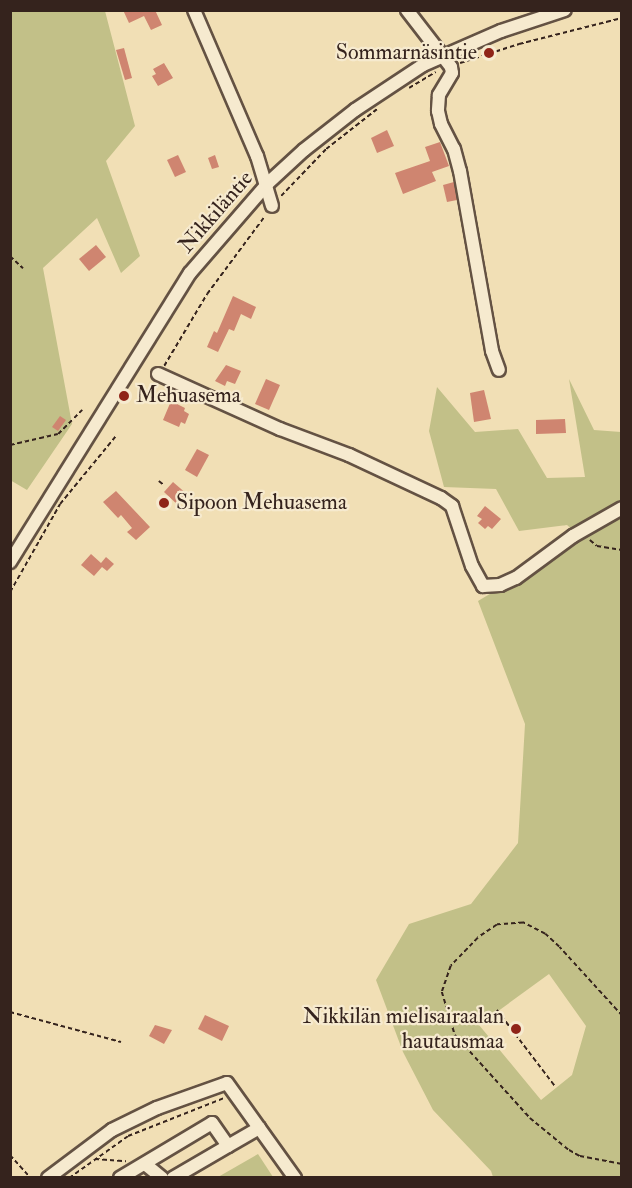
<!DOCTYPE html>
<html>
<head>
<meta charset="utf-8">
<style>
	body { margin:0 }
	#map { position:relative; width:632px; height:1188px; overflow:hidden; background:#f1dfb5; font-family:"IM FELL Double Pica",serif }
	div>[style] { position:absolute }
	.green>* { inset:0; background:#c2c088 }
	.building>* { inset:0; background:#cf8570 }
	.path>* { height:1.5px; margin-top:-0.75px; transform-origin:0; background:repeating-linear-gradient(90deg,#35231d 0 4.5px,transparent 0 7.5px) }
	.roads { filter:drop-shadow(2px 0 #645243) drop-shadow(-2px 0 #645243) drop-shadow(0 2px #645243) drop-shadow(0 -2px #645243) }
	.minor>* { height:12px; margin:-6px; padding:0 6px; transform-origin:6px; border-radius:6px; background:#f6eacf }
	.dots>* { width:16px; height:16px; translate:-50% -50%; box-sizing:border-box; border:3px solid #f6eacf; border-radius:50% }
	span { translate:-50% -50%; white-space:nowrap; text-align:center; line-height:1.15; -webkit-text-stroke:4.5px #f6eacf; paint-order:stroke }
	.poi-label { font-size:22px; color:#35231d }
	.right { translate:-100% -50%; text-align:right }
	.left { translate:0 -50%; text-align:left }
	.street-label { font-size:22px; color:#35231d }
	.frame { position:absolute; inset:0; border:12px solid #35231d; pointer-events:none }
</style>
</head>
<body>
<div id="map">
	<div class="green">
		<div style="clip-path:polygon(10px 11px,105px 11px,135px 126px,106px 161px,140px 256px,121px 273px,97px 218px,43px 268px,72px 424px,27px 490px,10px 480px)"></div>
		<div style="clip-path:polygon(evenodd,569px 379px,594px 430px,621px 432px,621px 1177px,493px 1177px,491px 1171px,433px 1110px,403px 1052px,376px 980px,409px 924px,471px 904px,518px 843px,525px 724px,478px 601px,583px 539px,567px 525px,519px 531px,496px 489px,444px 487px,429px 431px,437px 387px,475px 432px,518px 429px,547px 478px,585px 477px,569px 379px,549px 974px,586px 1026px,572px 1075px,541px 1100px,479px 1025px,549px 974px)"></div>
		<div style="clip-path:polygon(258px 1154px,273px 1177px,218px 1177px)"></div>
	</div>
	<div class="building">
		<div style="clip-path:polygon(123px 10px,155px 10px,162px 25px,151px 30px,144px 16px,129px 23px)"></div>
		<div style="clip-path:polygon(124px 48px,132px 78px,125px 80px,116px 50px)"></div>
		<div style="clip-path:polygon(164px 63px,173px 78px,158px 86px,152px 76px,156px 74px,153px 69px)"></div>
		<div style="clip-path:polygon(387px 130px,394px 146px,377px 153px,371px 138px)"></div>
		<div style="clip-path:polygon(440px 142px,449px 166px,432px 172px,436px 181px,403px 194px,395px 173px,430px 161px,425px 147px)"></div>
		<div style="clip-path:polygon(178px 155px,186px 172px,175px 177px,167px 160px)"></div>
		<div style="clip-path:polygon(215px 155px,219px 167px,212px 169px,208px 158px)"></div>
		<div style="clip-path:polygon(454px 182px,457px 200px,447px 202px,443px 185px)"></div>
		<div style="clip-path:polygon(96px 245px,106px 257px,89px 271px,79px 259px)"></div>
		<div style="clip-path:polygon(233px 296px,256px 307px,251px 319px,241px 314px,234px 331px,229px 329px,218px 352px,207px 347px,214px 331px,217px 333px)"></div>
		<div style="clip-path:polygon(226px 365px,241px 371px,235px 384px,227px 381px,225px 386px,215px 381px)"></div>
		<div style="clip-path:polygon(266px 379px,280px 385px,269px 410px,255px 404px)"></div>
		<div style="clip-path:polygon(484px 390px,491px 419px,474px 422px,470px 393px)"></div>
		<div style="clip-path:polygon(171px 401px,185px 408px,184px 411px,189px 414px,185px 424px,181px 422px,179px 427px,163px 420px)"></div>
		<div style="clip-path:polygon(60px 416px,66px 420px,58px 431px,52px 427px)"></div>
		<div style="clip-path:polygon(565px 419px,566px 433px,536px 434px,536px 420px)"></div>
		<div style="clip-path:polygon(197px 449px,209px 455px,197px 477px,185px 470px)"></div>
		<div style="clip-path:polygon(173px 482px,188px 495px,179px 506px,164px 492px)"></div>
		<div style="clip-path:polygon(116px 491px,150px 527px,136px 540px,127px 532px,132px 528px,121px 515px,118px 518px,103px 502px)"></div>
		<div style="clip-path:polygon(485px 506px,501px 519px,492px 529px,488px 526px,485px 529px,478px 523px,482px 519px,477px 516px)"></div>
		<div style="clip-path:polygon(91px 554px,101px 563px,106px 557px,114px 564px,107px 571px,102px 567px,94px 576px,81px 565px)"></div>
		<div style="clip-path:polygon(205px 1015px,229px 1026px,222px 1041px,198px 1029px)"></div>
		<div style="clip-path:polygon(155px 1025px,172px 1030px,164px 1044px,149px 1036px)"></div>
	</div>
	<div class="path">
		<div style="left:460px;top:63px;width:62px;rotate:-17.9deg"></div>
		<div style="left:519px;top:44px;width:106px;rotate:-14.2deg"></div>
		<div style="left:409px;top:88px;width:31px;rotate:-31deg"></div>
		<div style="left:281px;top:196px;width:65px;rotate:-46.2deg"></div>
		<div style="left:326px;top:149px;width:65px;rotate:-38.1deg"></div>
		<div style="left:10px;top:256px;width:18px;rotate:43deg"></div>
		<div style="left:164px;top:366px;width:84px;rotate:-59.2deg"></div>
		<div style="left:207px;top:294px;width:97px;rotate:-53.4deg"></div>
		<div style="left:10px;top:445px;width:49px;rotate:-12.9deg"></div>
		<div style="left:58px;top:434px;width:34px;rotate:-45deg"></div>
		<div style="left:159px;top:481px;width:6px;rotate:39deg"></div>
		<div style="left:590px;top:540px;width:9px;rotate:41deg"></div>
		<div style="left:597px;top:546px;width:25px;rotate:9deg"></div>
		<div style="left:10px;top:592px;width:101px;rotate:-60.4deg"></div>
		<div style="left:60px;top:504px;width:87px;rotate:-50.6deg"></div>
		<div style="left:497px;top:1010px;width:96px;rotate:52.7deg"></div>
		<div style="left:10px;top:1012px;width:115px;rotate:15.1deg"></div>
		<div style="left:622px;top:1016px;width:93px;rotate:-132.4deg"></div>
		<div style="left:559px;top:947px;width:19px;rotate:-137deg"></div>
		<div style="left:545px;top:934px;width:25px;rotate:-153deg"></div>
		<div style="left:523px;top:923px;width:26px;rotate:176deg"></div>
		<div style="left:497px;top:925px;width:23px;rotate:146deg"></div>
		<div style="left:478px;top:938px;width:39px;rotate:134deg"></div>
		<div style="left:451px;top:966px;width:28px;rotate:109deg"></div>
		<div style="left:442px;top:992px;width:45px;rotate:73.2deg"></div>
		<div style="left:455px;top:1035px;width:112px;rotate:47.9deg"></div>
		<div style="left:530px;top:1118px;width:50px;rotate:39.4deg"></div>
		<div style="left:569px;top:1150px;width:13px;rotate:29deg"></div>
		<div style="left:580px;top:1156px;width:43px;rotate:10.8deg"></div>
		<div style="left:10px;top:1155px;width:31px;rotate:48deg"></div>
		<div style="left:95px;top:1159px;width:31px;rotate:4deg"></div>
		<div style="left:69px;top:1178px;width:72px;rotate:-35.4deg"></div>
		<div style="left:128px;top:1136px;width:103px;rotate:-21.6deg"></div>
	</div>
	<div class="roads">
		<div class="minor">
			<div style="left:194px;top:10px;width:159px;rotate:66.7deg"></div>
			<div style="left:257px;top:156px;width:52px;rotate:73.3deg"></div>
			<div style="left:407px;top:10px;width:72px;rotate:52.3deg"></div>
			<div style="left:451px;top:67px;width:6px;rotate:81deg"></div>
			<div style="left:452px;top:73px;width:26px;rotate:121deg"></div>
			<div style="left:439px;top:95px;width:16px;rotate:94deg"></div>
			<div style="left:438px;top:111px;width:13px;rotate:77deg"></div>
			<div style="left:441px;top:124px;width:28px;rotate:63deg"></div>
			<div style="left:454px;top:149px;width:23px;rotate:75deg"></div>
			<div style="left:460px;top:171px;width:183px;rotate:79.9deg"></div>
			<div style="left:492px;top:351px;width:20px;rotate:70deg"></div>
			<div style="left:158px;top:374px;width:134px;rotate:24.3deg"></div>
			<div style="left:280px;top:429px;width:74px;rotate:20.6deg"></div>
			<div style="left:349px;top:455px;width:102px;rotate:25.1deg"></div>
			<div style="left:441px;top:498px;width:14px;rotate:36deg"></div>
			<div style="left:452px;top:506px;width:63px;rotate:71.6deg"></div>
			<div style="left:472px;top:566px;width:23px;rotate:61deg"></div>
			<div style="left:483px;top:586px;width:17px;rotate:-3deg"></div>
			<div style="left:500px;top:585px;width:17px;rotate:-24deg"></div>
			<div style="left:516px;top:578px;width:71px;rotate:-36.4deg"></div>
			<div style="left:573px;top:536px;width:56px;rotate:-29.7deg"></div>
			<div style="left:10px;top:562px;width:340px;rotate:-58.1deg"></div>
			<div style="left:190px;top:273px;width:118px;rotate:-49.1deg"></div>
			<div style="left:267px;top:184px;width:50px;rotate:-42.6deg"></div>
			<div style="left:304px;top:150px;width:65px;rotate:-38.1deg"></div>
			<div style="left:355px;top:110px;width:82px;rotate:-33.5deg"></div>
			<div style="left:423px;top:65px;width:85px;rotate:-23.6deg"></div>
			<div style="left:501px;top:31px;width:67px;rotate:-18.2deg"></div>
			<div style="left:145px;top:1164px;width:22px;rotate:39deg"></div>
			<div style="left:48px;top:1178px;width:80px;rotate:-36.9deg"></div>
			<div style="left:112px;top:1130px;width:50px;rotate:-26.1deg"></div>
			<div style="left:157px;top:1108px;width:74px;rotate:-19.7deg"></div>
			<div style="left:227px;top:1083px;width:117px;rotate:54.4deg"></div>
			<div style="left:120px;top:1178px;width:107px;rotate:-30.9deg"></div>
			<div style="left:212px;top:1123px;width:28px;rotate:55deg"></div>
			<div style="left:228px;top:1146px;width:36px;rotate:-30deg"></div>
			<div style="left:173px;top:1178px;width:64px;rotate:-30.2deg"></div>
		</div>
	</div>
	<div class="dots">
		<div style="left:489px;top:53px;background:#8f2418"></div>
		<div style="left:124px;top:396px;background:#8f2418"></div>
		<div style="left:164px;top:503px;background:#8f2418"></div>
		<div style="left:516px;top:1029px;background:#8f2418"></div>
	</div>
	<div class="poi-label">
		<span class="right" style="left:477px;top:53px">Sommarnäsintie</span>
		<span class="left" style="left:136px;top:396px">Mehuasema</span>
		<span class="left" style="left:176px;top:503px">Sipoon Mehuasema</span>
		<span class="right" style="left:504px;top:1029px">Nikkilän mielisairaalan<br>hautausmaa</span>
	</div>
	<div class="street-label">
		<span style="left:216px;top:212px;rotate:-49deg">Nikkiläntie</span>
	</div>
	<div class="frame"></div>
</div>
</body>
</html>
